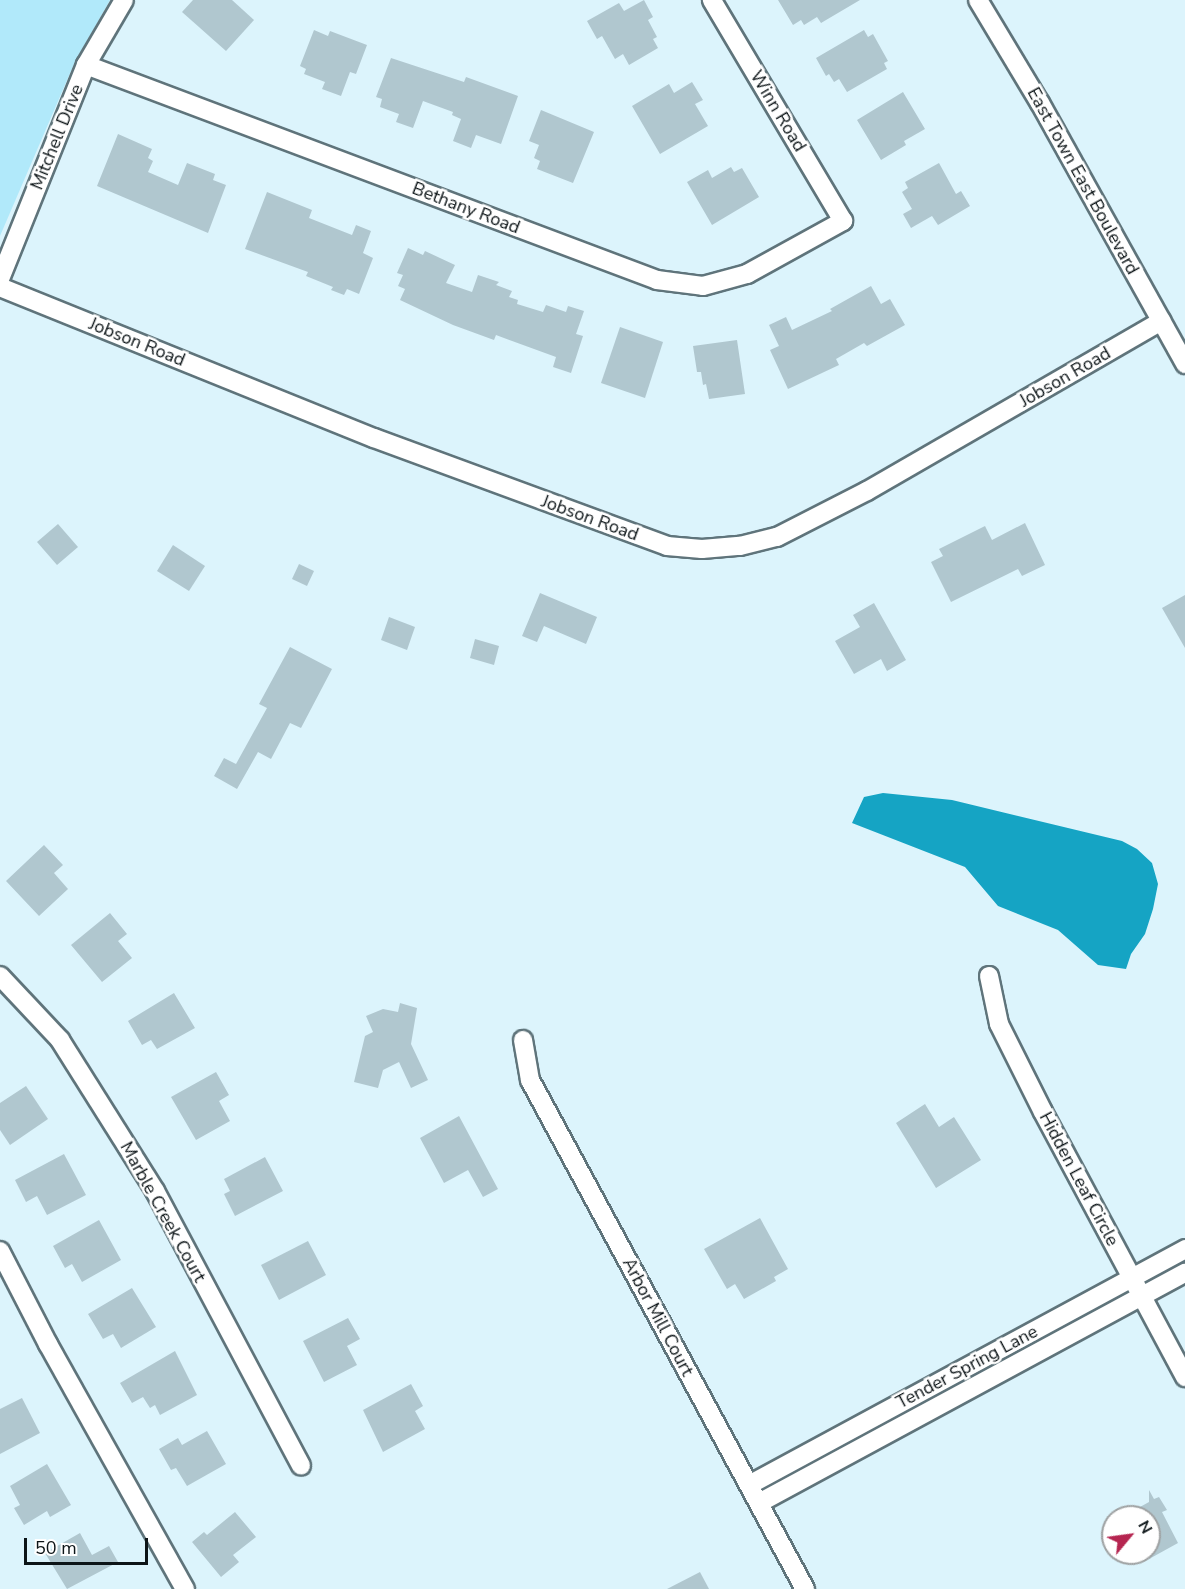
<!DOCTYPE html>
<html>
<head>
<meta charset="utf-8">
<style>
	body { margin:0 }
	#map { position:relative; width:1185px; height:1589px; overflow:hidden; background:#dcf4fc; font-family:"Nunito Sans",sans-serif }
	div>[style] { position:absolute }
	.green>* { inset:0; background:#b1e9fa }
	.water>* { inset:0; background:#15a4c4 }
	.building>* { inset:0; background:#b0c7cf }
	.roads { filter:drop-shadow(2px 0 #5f747b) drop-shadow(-2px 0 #5f747b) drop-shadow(0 2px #5f747b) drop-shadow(0 -2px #5f747b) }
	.minor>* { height:18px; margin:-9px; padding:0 9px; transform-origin:9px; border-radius:9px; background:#fff }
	span { translate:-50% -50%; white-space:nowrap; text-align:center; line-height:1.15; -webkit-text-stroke:5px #fff; paint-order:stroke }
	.street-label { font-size:18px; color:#0c1417 }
	.north { position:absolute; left:1101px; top:1505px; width:60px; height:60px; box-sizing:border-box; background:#fff; border:2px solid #9ea1a2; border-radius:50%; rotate:61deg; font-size:16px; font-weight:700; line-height:24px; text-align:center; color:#0c1417 }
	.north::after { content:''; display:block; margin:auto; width:21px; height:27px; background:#b52550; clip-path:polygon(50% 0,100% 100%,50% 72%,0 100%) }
	.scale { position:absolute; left:24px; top:1538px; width:124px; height:27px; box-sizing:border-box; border:3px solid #0c1417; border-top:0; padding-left:8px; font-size:18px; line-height:21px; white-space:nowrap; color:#0c1417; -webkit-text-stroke:4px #fff; paint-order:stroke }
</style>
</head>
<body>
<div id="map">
	<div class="green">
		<div style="clip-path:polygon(0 0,110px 0,74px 64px,0 236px)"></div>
	</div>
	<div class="water">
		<div style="clip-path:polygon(883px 793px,952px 800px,1122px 841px,1137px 849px,1152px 863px,1158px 884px,1153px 909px,1145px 934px,1131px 954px,1126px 969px,1098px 965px,1058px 930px,998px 906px,965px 867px,852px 823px,864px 797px)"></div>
	</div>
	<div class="building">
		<div style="clip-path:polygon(193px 0,232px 0,254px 20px,226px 51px,182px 12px)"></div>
		<div style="clip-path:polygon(644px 0,653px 17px,648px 20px,657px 37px,653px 39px,658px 48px,629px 65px,623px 54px,615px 59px,602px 36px,597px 39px,587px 21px,619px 3px,624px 11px)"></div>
		<div style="clip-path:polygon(778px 0,860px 0,821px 23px,817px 17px,804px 25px,801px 20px,793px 25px)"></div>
		<div style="clip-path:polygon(314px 30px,328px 36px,330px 31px,367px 45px,356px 74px,350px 72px,341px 96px,322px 89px,325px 82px,304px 74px,306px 69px,300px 66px)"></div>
		<div style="clip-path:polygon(864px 30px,868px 37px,873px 34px,888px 61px,884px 63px,887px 69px,847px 92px,839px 79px,834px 82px,829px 74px,826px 76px,816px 58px)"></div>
		<div style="clip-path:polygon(391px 58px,464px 82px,466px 77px,518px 96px,501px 144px,476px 135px,471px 148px,453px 141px,461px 119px,452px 115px,453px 112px,423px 101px,413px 128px,396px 122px,399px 114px,380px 107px,382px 99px,376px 97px)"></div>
		<div style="clip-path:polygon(692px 82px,703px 100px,695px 104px,708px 126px,660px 154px,632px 106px,669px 84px,674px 93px)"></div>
		<div style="clip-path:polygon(903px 92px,925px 129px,904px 141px,906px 145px,881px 160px,857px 120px)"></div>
		<div style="clip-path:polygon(541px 110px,594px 132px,573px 183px,537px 169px,540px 161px,534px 158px,539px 145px,529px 141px)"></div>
		<div style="clip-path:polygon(118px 134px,152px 149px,148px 158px,153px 161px,148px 172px,178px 185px,187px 163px,215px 174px,213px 180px,226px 185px,208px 233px,97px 186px)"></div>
		<div style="clip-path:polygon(939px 163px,956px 194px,961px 191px,970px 206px,938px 225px,932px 216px,911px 228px,903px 214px,912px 209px,902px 192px,908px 188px,905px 182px)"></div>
		<div style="clip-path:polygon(731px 167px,734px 172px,742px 168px,759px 197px,712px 225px,687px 182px,708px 170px,712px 178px)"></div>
		<div style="clip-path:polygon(267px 192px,312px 210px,309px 218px,352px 235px,356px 225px,371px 231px,363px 253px,373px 258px,359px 294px,347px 289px,344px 295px,331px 290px,333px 287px,306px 276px,308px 272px,245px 249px)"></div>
		<div style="clip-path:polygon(408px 248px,423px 255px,425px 251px,455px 265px,446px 283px,472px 292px,478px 275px,499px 282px,496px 285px,512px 291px,509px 297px,518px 300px,517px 304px,543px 312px,546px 305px,566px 312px,568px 306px,584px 311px,576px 334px,583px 336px,571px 373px,553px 367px,556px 357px,496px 335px,494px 340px,453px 325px,400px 300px,405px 289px,398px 286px,403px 275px,397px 273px)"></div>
		<div style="clip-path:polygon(871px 286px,881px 304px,890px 299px,905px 325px,867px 346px,864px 343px,836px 359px,839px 365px,788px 389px,770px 350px,779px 346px,769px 325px,786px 317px,792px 330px,832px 311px,830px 309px)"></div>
		<div style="clip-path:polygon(620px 327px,663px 342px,645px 398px,601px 383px)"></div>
		<div style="clip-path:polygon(737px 340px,745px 394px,709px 399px,706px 384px,703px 385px,701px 372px,697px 372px,693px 346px)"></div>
		<div style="clip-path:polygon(1025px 523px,1045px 565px,1022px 576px,1018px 569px,951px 602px,931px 562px,943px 556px,939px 549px,985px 526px,992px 540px)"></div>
		<div style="clip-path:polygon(58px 524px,78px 547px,57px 565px,37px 542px)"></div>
		<div style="clip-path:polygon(173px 545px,205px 566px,189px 591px,157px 571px)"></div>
		<div style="clip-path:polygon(299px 564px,314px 571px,307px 586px,292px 579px)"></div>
		<div style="clip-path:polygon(540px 593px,597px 617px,586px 644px,544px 626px,537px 642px,522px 636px)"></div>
		<div style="clip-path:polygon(1185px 595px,1185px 648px,1162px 608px)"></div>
		<div style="clip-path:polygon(874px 603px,906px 660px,887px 671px,881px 659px,854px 674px,835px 641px,860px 627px,853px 615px)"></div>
		<div style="clip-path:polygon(389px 617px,415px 627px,407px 650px,381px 640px)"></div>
		<div style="clip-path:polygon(475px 639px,499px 646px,494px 665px,470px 658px)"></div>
		<div style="clip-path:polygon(290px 647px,332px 669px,301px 728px,290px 723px,271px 759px,258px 752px,237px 789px,214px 776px,224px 758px,236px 764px,267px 708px,259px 704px)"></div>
		<div style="clip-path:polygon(44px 845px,63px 865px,54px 873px,68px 889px,39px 916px,6px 881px)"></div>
		<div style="clip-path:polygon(110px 913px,127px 934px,118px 941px,132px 958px,102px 982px,71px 945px)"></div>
		<div style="clip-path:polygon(174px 993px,195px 1028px,157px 1049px,151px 1040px,142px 1045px,128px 1021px)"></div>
		<div style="clip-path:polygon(400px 1003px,417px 1008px,411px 1044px,428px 1080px,411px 1088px,399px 1062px,383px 1070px,378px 1088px,354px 1082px,365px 1036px,373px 1032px,366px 1016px,383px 1009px,398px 1012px)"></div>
		<div style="clip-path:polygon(216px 1072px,229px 1095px,219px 1101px,230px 1121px,196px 1140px,171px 1097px)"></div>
		<div style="clip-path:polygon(26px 1086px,48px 1119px,10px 1145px,0 1130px,0 1103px)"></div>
		<div style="clip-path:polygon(925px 1104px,939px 1127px,954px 1117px,981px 1160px,936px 1188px,896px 1123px)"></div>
		<div style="clip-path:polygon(459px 1116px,498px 1189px,483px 1197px,468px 1170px,444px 1183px,420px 1138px)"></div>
		<div style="clip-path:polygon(64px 1154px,86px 1195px,47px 1215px,37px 1196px,26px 1202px,15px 1180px)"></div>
		<div style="clip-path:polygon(265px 1157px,283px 1191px,235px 1216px,224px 1194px,230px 1191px,224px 1179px)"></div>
		<div style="clip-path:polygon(760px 1218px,788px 1269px,774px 1277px,776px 1281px,744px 1299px,735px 1284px,727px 1289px,704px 1249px)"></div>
		<div style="clip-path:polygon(99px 1220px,121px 1260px,82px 1282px,72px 1264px,65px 1268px,53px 1246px)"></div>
		<div style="clip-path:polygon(308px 1241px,326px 1275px,279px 1300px,261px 1265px)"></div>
		<div style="clip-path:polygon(132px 1288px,156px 1327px,121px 1348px,113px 1334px,103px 1339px,88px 1314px)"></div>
		<div style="clip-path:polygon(348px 1318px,360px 1339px,347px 1346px,357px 1365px,324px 1382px,303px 1341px)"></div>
		<div style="clip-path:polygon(175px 1351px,197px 1395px,160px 1415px,155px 1405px,150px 1408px,143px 1397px,132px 1403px,120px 1383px)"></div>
		<div style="clip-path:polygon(411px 1384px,423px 1406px,415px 1411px,425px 1429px,383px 1452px,363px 1410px)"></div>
		<div style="clip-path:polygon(22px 1398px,40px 1433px,0 1454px,0 1409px)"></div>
		<div style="clip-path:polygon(207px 1431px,226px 1464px,187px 1486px,176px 1468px,171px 1470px,159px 1449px,178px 1438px,182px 1445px)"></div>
		<div style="clip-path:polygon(47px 1464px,71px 1505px,50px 1517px,47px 1511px,24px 1525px,14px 1508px,20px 1505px,10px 1486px)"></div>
		<div style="clip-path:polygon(1149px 1490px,1154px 1499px,1159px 1497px,1167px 1510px,1162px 1512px,1178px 1543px,1149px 1559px,1149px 1517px,1122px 1517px,1149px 1502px)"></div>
		<div style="clip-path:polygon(235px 1512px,256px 1537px,233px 1555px,239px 1562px,221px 1577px,192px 1542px,204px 1532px,207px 1535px)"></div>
		<div style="clip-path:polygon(80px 1533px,92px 1555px,109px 1546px,118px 1562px,67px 1589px,45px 1553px)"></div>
		<div style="clip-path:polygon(700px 1572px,709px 1589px,667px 1589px)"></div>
	</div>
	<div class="roads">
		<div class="minor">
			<div style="left:978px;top:0;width:120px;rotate:59deg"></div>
			<div style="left:1040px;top:103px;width:299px;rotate:60.9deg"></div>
			<div style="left:86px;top:65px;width:610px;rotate:20.63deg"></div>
			<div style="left:657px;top:280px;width:46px;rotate:7.4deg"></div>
			<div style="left:703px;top:286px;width:46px;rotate:-15.3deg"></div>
			<div style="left:747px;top:274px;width:110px;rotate:-28.9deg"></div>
			<div style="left:843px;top:221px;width:257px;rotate:-120.7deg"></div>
			<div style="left:0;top:279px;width:231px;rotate:-68.1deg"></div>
			<div style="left:86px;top:65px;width:75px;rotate:-59.7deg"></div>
			<div style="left:0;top:287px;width:403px;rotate:22deg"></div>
			<div style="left:374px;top:438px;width:312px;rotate:20.2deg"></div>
			<div style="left:667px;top:546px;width:35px;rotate:5deg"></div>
			<div style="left:702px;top:549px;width:38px;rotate:-5deg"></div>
			<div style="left:740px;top:546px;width:38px;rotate:-14deg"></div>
			<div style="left:777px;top:537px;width:101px;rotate:-27.1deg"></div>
			<div style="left:867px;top:491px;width:340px;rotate:-30deg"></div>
			<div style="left:0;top:976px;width:88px;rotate:46.8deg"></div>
			<div style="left:60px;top:1040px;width:178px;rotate:57.8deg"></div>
			<div style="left:155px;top:1191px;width:311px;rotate:62deg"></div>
			<div style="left:989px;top:976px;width:49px;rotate:78.2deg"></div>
			<div style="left:999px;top:1024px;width:98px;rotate:63.4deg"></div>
			<div style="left:1043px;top:1112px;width:301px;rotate:61.8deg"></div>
			<div style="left:523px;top:1040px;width:41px;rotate:80.1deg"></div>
			<div style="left:530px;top:1080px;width:579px;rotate:61.62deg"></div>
			<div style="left:0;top:1251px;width:105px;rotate:62.7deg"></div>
			<div style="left:48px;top:1344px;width:281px;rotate:60.8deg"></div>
			<div style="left:749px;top:1485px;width:496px;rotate:-28.4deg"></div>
			<div style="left:759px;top:1503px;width:484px;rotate:-28.4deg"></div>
		</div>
	</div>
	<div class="street-label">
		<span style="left:778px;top:111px;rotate:59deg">Winn Road</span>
		<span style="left:57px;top:137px;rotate:-68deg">Mitchell Drive</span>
		<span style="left:1083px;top:181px;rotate:61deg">East Town East Boulevard</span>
		<span style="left:466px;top:208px;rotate:21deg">Bethany Road</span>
		<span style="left:137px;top:342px;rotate:22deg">Jobson Road</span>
		<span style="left:1065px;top:377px;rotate:-30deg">Jobson Road</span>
		<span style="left:590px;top:518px;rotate:20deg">Jobson Road</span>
		<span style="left:1079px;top:1179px;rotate:62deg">Hidden Leaf Circle</span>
		<span style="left:163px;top:1212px;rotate:61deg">Marble Creek Court</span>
		<span style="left:658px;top:1317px;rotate:62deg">Arbor Mill Court</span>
		<span style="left:967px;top:1367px;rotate:-28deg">Tender Spring Lane</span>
	</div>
	<div class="north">N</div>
	<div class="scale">50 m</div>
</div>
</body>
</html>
